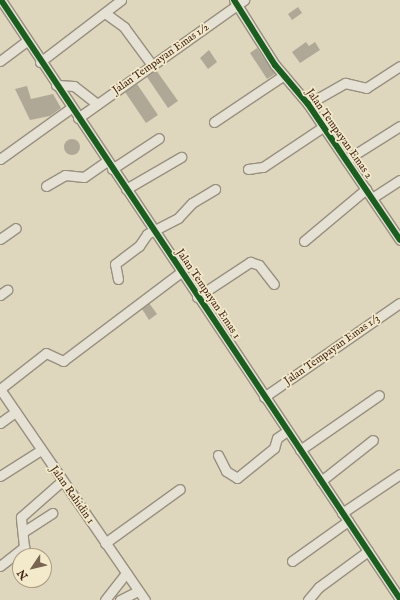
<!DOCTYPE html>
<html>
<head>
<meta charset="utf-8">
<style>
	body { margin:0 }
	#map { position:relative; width:400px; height:600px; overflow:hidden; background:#ded6bd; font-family:"IM FELL English",serif }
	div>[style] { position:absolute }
	.building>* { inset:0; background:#b0a897 }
	.round { border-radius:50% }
	.roads { filter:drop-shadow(1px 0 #988f7f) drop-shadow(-1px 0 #988f7f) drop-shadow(0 1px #988f7f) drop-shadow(0 -1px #988f7f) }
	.minor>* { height:9px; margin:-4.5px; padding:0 4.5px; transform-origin:4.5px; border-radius:4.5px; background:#e5e1d4 }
	.cycleway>* { height:6px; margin:-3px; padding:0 3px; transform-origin:3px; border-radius:3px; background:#1b5e20 }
	span { translate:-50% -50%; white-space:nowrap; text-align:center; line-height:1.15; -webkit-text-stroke:3.5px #f3e9cb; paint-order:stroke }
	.street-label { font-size:11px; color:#432618 }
	.north { position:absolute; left:12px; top:548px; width:40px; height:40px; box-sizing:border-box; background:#f3e9cb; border:1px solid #ad9b83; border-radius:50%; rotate:235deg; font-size:11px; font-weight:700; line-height:16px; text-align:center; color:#432618 }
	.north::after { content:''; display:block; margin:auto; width:14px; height:18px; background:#796452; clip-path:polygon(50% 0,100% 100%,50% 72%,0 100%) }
</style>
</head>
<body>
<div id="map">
	<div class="building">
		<div style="clip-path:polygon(298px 7px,302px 13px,292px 20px,288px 14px)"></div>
		<div style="clip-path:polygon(306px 42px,309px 46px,315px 42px,320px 50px,300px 63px,292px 52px)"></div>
		<div style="clip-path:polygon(257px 48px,275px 74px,267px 79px,250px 53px)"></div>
		<div style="clip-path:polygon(209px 50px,217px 62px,208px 69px,200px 58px)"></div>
		<div style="clip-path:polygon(156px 70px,178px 101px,168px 108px,147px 77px)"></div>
		<div style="clip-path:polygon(137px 84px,158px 115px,146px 123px,125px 92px)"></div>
		<div style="clip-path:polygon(27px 86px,31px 99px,53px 94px,61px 108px,50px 116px,30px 120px,15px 89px)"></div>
		<div class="round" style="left:64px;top:139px;width:16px;height:16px"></div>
		<div style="clip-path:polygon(149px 303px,157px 314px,149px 320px,142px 309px)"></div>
	</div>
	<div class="roads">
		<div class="minor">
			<div style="left:1px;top:0;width:720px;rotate:56.33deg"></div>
			<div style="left:234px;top:0;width:77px;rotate:57.8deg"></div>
			<div style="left:275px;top:65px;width:51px;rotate:49.8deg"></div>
			<div style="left:308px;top:104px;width:164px;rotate:55.9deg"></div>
			<div style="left:105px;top:13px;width:24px;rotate:36deg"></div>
			<div style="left:124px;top:27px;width:47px;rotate:53.6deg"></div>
			<div style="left:0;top:61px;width:34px;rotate:-37deg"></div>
			<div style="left:40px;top:62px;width:102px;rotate:-37.4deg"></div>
			<div style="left:56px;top:85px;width:18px;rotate:3deg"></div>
			<div style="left:74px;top:86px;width:29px;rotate:38deg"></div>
			<div style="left:308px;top:104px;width:43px;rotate:-29.6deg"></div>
			<div style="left:345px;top:83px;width:22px;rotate:13deg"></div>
			<div style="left:366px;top:88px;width:40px;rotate:-32.9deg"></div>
			<div style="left:78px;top:118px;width:204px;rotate:-35.4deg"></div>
			<div style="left:214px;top:122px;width:84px;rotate:-33.9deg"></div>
			<div style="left:0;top:159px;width:87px;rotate:-35.7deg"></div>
			<div style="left:346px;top:160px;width:64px;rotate:-32.2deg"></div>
			<div style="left:112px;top:169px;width:56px;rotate:-33.4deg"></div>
			<div style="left:248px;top:169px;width:15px;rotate:-8deg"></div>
			<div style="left:263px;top:167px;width:72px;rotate:-33.7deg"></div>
			<div style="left:46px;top:186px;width:22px;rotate:-30deg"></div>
			<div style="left:65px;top:175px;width:19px;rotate:6deg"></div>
			<div style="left:84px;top:177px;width:28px;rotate:-35deg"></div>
			<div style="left:126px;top:189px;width:64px;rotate:-30.2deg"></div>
			<div style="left:372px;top:198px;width:33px;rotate:-33deg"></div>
			<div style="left:0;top:239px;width:19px;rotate:-35deg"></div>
			<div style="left:304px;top:241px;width:81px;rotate:-40deg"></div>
			<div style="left:118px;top:279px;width:15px;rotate:-101deg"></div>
			<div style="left:115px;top:264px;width:30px;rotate:-37deg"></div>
			<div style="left:139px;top:246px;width:14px;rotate:-56deg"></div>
			<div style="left:147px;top:234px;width:35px;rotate:-27deg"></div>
			<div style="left:178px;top:218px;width:21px;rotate:-47deg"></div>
			<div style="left:192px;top:203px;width:27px;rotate:-31deg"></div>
			<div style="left:0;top:295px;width:9px;rotate:-36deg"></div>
			<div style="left:197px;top:297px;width:64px;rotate:-33.4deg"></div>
			<div style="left:250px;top:262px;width:9px;rotate:18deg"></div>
			<div style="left:259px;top:265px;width:24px;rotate:52deg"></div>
			<div style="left:0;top:389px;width:256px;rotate:55.5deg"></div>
			<div style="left:0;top:389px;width:58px;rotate:-38deg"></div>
			<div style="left:46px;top:353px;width:19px;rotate:25deg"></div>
			<div style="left:63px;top:361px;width:148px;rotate:-37deg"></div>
			<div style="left:264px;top:397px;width:165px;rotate:-34.7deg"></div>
			<div style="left:0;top:423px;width:19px;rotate:-36deg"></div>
			<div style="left:300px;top:450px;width:96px;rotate:-34.8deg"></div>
			<div style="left:218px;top:455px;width:18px;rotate:63deg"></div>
			<div style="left:226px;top:471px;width:13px;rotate:32deg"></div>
			<div style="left:237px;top:478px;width:48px;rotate:-39deg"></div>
			<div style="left:274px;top:448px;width:10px;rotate:-73deg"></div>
			<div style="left:277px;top:438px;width:12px;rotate:-35deg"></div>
			<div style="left:0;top:476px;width:49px;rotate:-32.4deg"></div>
			<div style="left:321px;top:481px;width:66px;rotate:-38.3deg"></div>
			<div style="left:342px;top:513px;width:70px;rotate:-33.9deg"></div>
			<div style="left:23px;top:532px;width:35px;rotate:-33deg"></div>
			<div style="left:105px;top:543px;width:92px;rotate:-35.8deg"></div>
			<div style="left:292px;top:561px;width:69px;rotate:-35.5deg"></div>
			<div style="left:0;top:566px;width:31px;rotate:-38deg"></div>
			<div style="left:24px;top:547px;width:30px;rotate:-96deg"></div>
			<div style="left:21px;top:517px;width:55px;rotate:-41.3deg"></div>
			<div style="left:105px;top:600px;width:34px;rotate:-52deg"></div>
			<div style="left:120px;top:600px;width:20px;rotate:-27deg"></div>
			<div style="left:308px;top:600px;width:17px;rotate:-50deg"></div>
			<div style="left:319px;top:587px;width:61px;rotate:-36.3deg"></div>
		</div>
	</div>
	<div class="cycleway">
		<div style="left:1px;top:0;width:720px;rotate:56.33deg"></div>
		<div style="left:234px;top:0;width:77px;rotate:57.8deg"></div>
		<div style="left:275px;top:65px;width:51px;rotate:49.8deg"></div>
		<div style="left:308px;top:104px;width:164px;rotate:55.9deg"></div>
	</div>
	<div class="street-label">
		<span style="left:161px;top:59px;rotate:-35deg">Jalan Tempayan Emas 1/2</span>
		<span style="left:339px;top:134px;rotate:55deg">Jalan Tempayan Emas 2</span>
		<span style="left:208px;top:294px;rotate:56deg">Jalan Tempayan Emas 1</span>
		<span style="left:332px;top:350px;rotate:-35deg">Jalan Tempayan Emas 1/3</span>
		<span style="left:72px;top:495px;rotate:55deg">Jalan Rahidin 1</span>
	</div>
	<div class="north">N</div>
</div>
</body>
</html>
